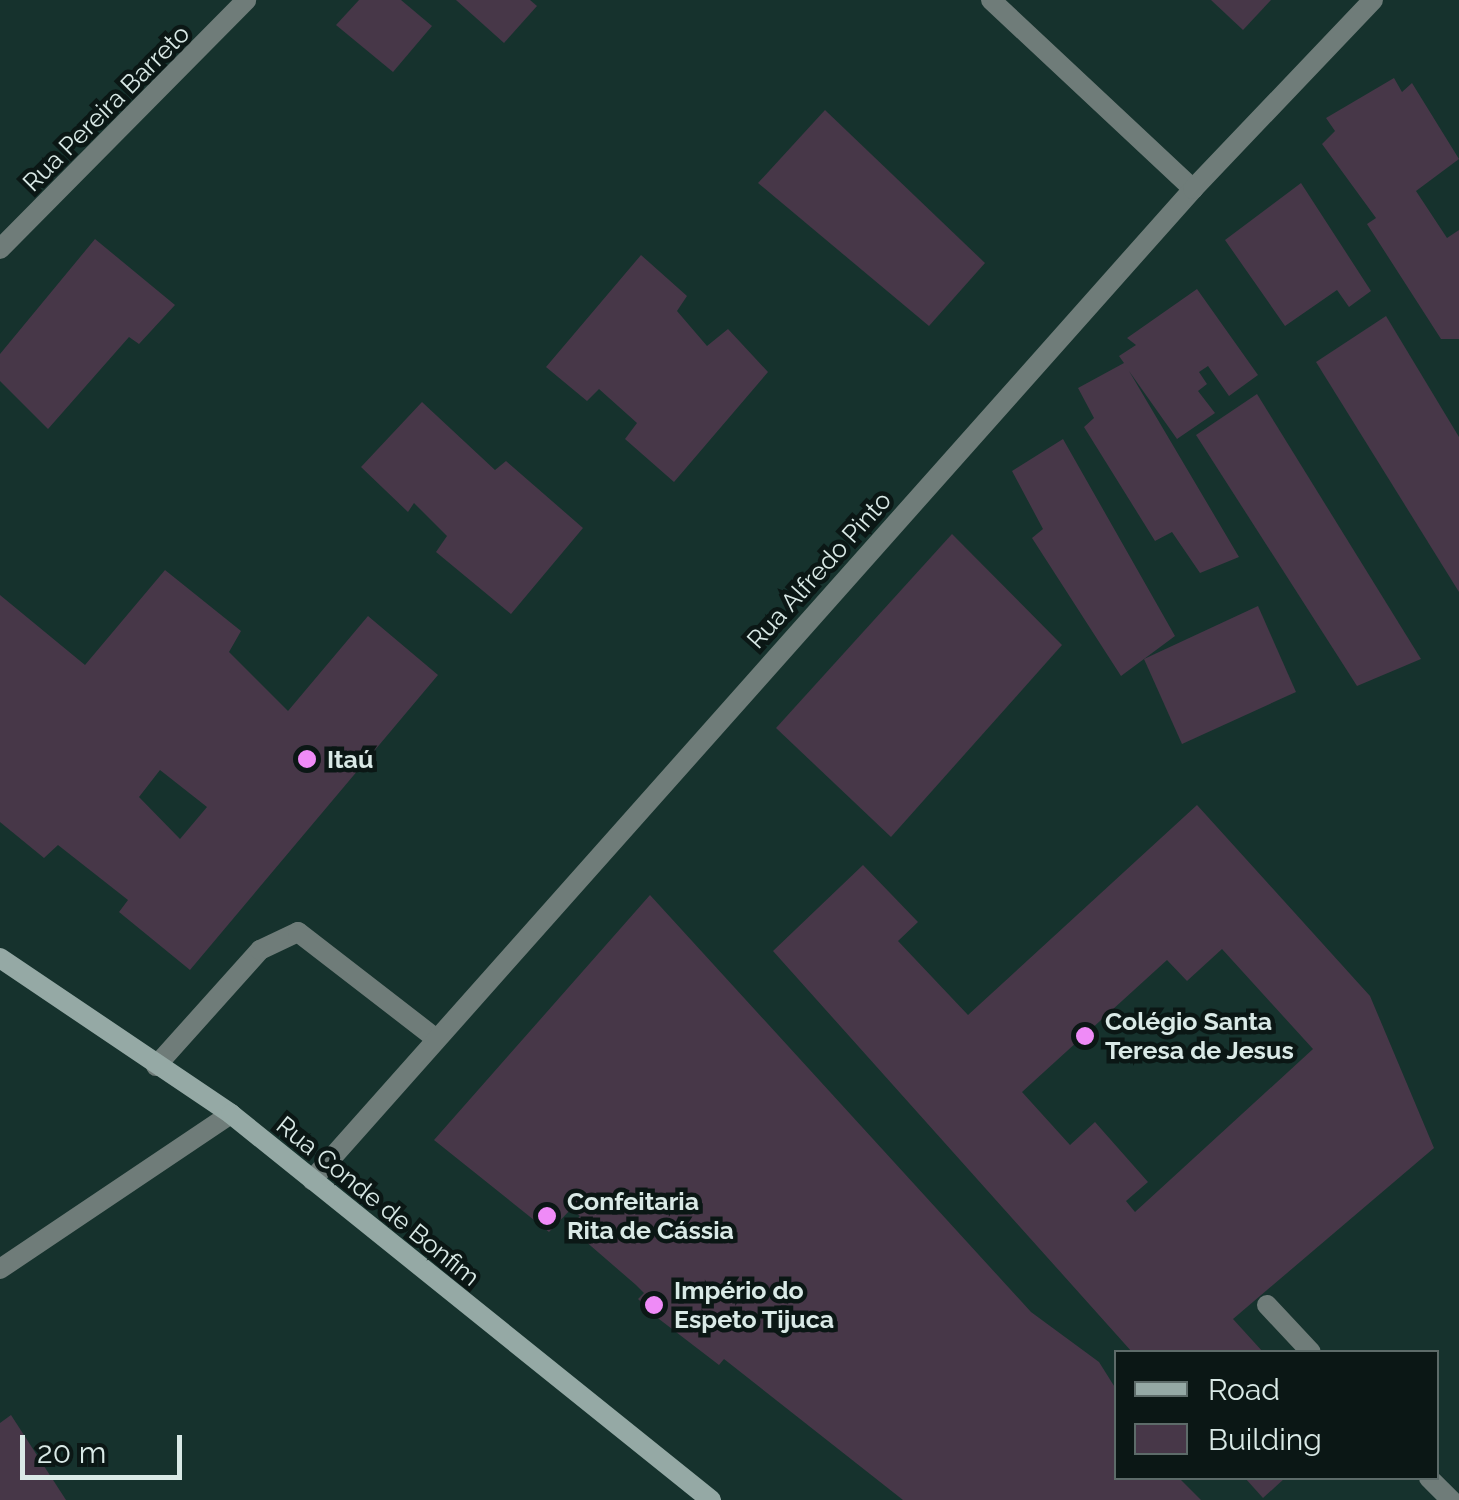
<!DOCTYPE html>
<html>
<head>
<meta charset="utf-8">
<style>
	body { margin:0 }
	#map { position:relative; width:1459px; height:1500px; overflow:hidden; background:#16322d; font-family:Raleway,sans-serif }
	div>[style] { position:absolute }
	.building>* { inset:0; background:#473748 }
	.service>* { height:20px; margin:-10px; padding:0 10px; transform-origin:10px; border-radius:10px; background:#6f7c79 }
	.minor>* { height:20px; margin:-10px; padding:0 10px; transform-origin:10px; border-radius:10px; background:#6f7c79 }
	.tertiary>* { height:20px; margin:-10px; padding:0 10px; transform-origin:10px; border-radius:10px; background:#6f7c79 }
	.secondary>* { height:20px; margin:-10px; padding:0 10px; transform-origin:10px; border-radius:10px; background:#95a9a5 }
	.dots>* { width:28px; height:28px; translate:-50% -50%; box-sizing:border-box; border:5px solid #0b1715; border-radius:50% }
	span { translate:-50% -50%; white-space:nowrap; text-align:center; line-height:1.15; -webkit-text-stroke:9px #0b1715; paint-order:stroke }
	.street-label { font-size:25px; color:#d9e9e6 }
	.poi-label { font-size:25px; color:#d9e9e6; font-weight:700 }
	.left { translate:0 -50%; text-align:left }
	.legend { position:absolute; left:1114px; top:1350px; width:325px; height:130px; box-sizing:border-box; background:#0b1715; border:2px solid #5d6b69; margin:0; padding:12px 18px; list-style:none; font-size:30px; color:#d9e9e6 }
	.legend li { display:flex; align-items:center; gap:20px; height:50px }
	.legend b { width:50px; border:2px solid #5d6b69 }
	.scale { position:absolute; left:20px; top:1435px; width:162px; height:45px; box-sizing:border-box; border:5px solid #d9e9e6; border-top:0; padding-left:12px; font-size:30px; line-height:35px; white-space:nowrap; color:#d9e9e6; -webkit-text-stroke:8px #0b1715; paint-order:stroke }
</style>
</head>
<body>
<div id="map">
	<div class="building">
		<div style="clip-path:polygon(359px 0,401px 0,432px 26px,393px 72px,336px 25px)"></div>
		<div style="clip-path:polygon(456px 0,530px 0,537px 6px,504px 43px)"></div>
		<div style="clip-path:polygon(1211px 0,1271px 0,1243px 30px)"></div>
		<div style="clip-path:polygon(1394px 78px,1402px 92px,1412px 83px,1459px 159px,1416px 191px,1447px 238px,1459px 230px,1459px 339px,1441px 339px,1367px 224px,1376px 218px,1322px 144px,1335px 131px,1326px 118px)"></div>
		<div style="clip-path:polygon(825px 110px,985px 263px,929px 326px,758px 183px)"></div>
		<div style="clip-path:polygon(1301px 183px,1371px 291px,1349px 307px,1337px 290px,1285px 326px,1225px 240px)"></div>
		<div style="clip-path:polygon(95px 239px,175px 305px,139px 344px,129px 337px,48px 429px,0 381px,0 354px)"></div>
		<div style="clip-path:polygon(641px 255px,687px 296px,677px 311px,707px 346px,728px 329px,768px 372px,674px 482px,625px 439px,637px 423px,599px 389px,587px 401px,546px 367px)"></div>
		<div style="clip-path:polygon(1197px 289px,1258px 375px,1229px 396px,1208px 366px,1199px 372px,1207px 384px,1198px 391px,1215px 413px,1177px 439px,1129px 371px,1239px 557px,1200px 573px,1172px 532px,1155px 541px,1084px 427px,1094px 418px,1078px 388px,1124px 363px,1119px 356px,1136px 345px,1127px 338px)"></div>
		<div style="clip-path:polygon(1386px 316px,1459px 437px,1459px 592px,1316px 362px)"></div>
		<div style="clip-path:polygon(1257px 394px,1421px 659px,1357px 686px,1196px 435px)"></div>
		<div style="clip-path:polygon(422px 402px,495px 470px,506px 461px,583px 528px,511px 614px,436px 552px,447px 536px,414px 503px,408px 512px,361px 467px)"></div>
		<div style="clip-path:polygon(1063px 439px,1175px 636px,1121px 676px,1032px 538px,1043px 529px,1012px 471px)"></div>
		<div style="clip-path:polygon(952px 534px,1062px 645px,891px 837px,776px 728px)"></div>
		<div style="clip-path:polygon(evenodd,165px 570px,241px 631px,229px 652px,288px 711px,368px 616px,438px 675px,190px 970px,119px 912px,128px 900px,58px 845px,44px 858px,0 822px,0 595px,85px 665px,165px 570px,160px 770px,207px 807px,180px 839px,139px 797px,160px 770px)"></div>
		<div style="clip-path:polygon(1258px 606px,1296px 692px,1182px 744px,1144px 659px)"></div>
		<div style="clip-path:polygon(evenodd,1197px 805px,1370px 996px,1434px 1148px,1233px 1319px,1263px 1352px,1132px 1352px,773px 951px,863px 865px,918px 922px,898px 941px,968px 1015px,1197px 805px,1222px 949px,1313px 1049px,1135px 1212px,1126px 1201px,1148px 1182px,1095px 1122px,1070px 1145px,1022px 1092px,1167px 960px,1187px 981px,1222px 949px)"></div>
		<div style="clip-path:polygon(650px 895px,1031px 1312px,1099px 1362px,1116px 1389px,1116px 1478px,1179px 1478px,1201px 1500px,903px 1500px,724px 1359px,719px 1365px,659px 1319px,638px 1299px,644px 1293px,636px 1285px,569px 1227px,580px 1216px,571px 1209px,549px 1232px,434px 1140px)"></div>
		<div style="clip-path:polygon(11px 1415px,66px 1500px,0 1500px,0 1423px)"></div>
		<div style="clip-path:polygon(1245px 1478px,1285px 1478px,1263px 1498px)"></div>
	</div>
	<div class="service">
		<div style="left:156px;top:1066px;width:156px;rotate:-48.1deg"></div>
		<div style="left:260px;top:950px;width:42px;rotate:-25.3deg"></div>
		<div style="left:298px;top:932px;width:173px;rotate:37.7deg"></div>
		<div style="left:1267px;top:1305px;width:64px;rotate:46.9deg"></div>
		<div style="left:1429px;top:1478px;width:31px;rotate:45deg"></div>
	</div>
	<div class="minor">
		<div style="left:991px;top:0;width:277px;rotate:43.1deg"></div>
	</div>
	<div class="tertiary">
		<div style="left:0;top:249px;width:350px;rotate:-45.3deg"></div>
		<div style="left:312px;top:1180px;width:1326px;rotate:-48.36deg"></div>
		<div style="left:1193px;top:189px;width:261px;rotate:-46.4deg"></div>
		<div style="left:0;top:1269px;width:278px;rotate:-33.9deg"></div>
	</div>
	<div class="secondary">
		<div style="left:0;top:958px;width:279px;rotate:34deg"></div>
		<div style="left:231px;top:1114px;width:616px;rotate:38.81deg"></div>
	</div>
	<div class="dots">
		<div style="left:307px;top:759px;background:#ef8bf7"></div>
		<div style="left:1085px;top:1036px;background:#ef8bf7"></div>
		<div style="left:547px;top:1216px;background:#ef8bf7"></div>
		<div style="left:654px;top:1305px;background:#ef8bf7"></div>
	</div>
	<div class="street-label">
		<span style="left:106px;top:108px;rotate:-45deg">Rua Pereira Barreto</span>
		<span style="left:819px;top:570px;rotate:-48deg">Rua Alfredo Pinto</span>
		<span style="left:378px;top:1201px;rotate:39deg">Rua Conde de Bonfim</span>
	</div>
	<div class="poi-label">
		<span class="left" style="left:327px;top:759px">Itaú</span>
		<span class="left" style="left:1105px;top:1036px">Colégio Santa<br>Teresa de Jesus</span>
		<span class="left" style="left:567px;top:1216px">Confeitaria<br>Rita de Cássia</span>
		<span class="left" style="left:674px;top:1305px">Império do<br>Espeto Tijuca</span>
	</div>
	<ul class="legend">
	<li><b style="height:12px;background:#95a9a5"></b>Road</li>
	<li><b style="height:28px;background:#473748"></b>Building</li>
	</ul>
	<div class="scale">20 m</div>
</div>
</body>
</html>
